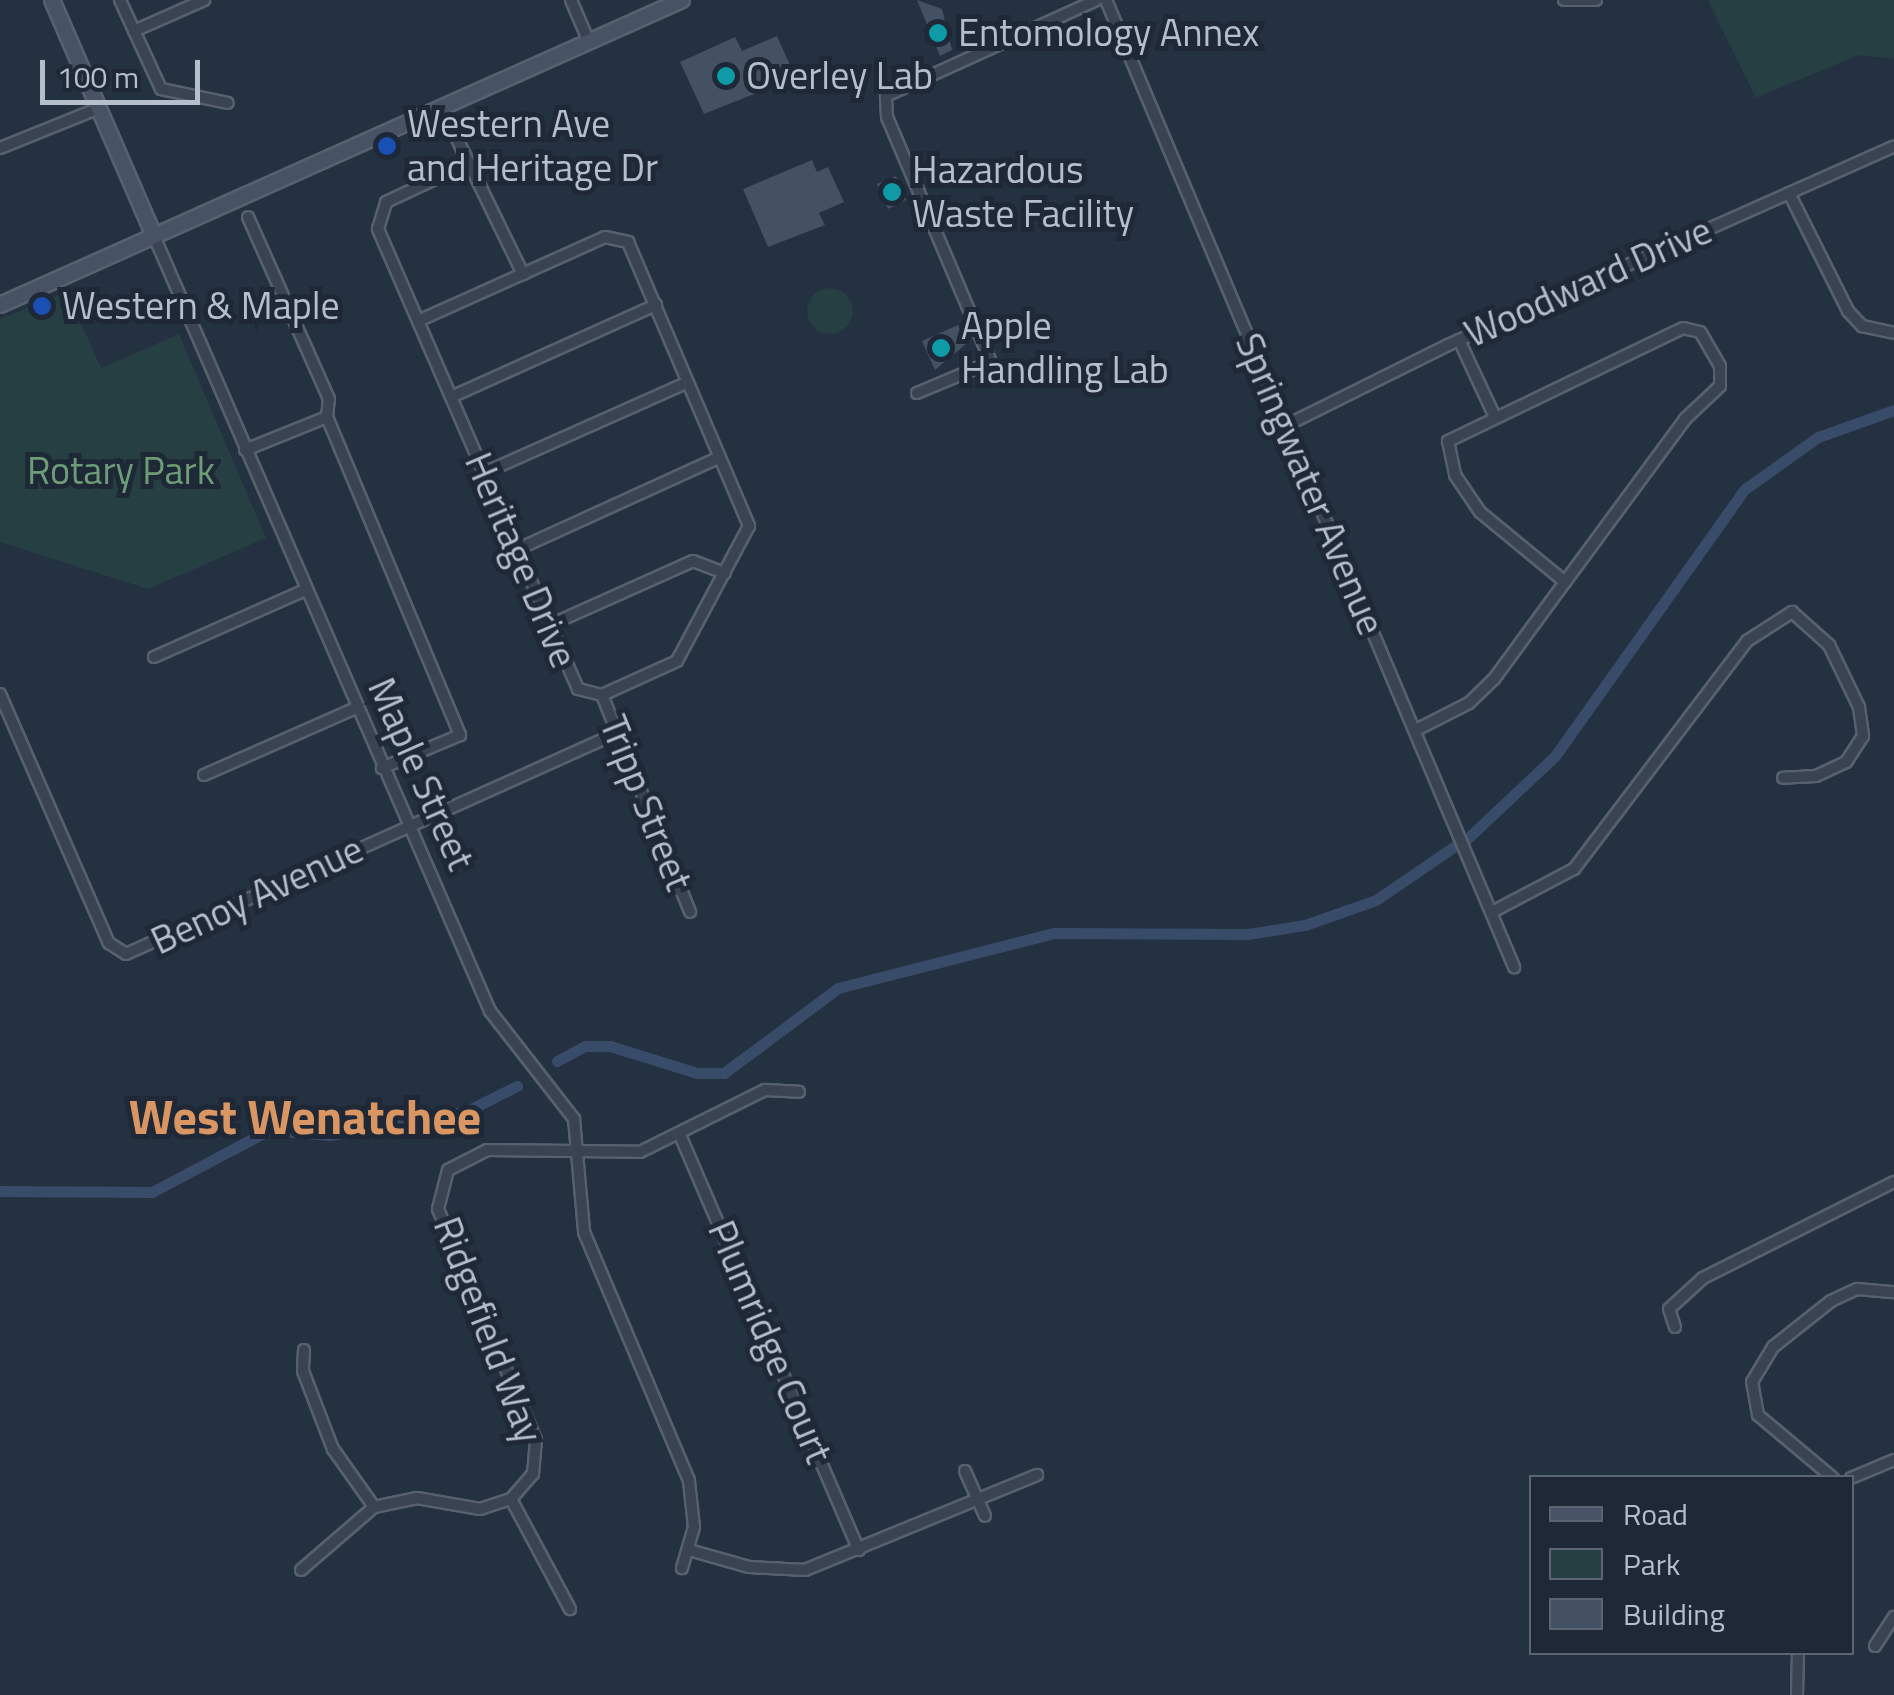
<!DOCTYPE html>
<html>
<head>
<meta charset="utf-8">
<style>
	body { margin:0 }
	#map { position:relative; width:1894px; height:1695px; overflow:hidden; background:#243141; font-family:"Titillium Web",sans-serif }
	div>[style] { position:absolute }
	.green>* { inset:0; background:#263f42 }
	.round { border-radius:50% }
	.canal>* { height:11px; margin:-5.5px; padding:0 5.5px; transform-origin:5.5px; border-radius:5.5px; background:#384c69 }
	.building>* { inset:0; background:#435163 }
	.roads { filter:drop-shadow(2px 0 #57616e) drop-shadow(-2px 0 #57616e) drop-shadow(0 2px #57616e) drop-shadow(0 -2px #57616e) }
	.street>* { height:10px; margin:-5px; padding:0 5px; transform-origin:5px; border-radius:5px; background:#394351 }
	.secondary>* { height:14px; margin:-7px; padding:0 7px; transform-origin:7px; border-radius:7px; background:#475264 }
	.dots>* { width:28px; height:28px; translate:-50% -50%; box-sizing:border-box; border:5px solid #1e2836; border-radius:50% }
	span { translate:-50% -50%; white-space:nowrap; text-align:center; line-height:1.15; -webkit-text-stroke:10px #1e2836; paint-order:stroke }
	.poi-label { font-size:38px; color:#b5becb }
	.left { translate:0 -50%; text-align:left }
	.street-label { font-size:38px; color:#b5becb }
	.park-label { font-size:38px; color:#6c9d77 }
	.district-label { font-size:48px; color:#da9662; font-weight:700 }
	.legend { position:absolute; left:1529px; top:1475px; width:325px; height:180px; box-sizing:border-box; background:#1e2836; border:2px solid #5a6472; margin:0; padding:12px 18px; list-style:none; font-size:30px; color:#b5becb }
	.legend li { display:flex; align-items:center; gap:20px; height:50px }
	.legend b { width:50px; border:2px solid #5a6472 }
	.scale { position:absolute; left:40px; top:60px; width:160px; height:45px; box-sizing:border-box; border:5px solid #b5becb; border-top:0; padding-left:12px; font-size:30px; line-height:35px; white-space:nowrap; color:#b5becb; -webkit-text-stroke:8px #1e2836; paint-order:stroke }
</style>
</head>
<body>
<div id="map">
	<div class="green">
		<div style="clip-path:polygon(1708px 0,1894px 0,1894px 59px,1858px 55px,1756px 98px)"></div>
		<div class="round" style="left:807px;top:288px;width:46px;height:46px"></div>
		<div style="clip-path:polygon(67px 292px,101px 368px,179px 334px,266px 538px,148px 589px,0 542px,0 319px)"></div>
	</div>
	<div class="canal">
		<div style="left:1468px;top:838px;width:120px;rotate:-43.3deg"></div>
		<div style="left:1555px;top:756px;width:328px;rotate:-54.6deg"></div>
		<div style="left:1745px;top:489px;width:90px;rotate:-35.5deg"></div>
		<div style="left:1818px;top:437px;width:81px;rotate:-19.6deg"></div>
		<div style="left:557px;top:1061px;width:32px;rotate:-28deg"></div>
		<div style="left:585px;top:1046px;width:25px"></div>
		<div style="left:610px;top:1046px;width:91px;rotate:17.2deg"></div>
		<div style="left:697px;top:1073px;width:27px"></div>
		<div style="left:724px;top:1073px;width:142px;rotate:-36.7deg"></div>
		<div style="left:838px;top:988px;width:223px;rotate:-14.3deg"></div>
		<div style="left:1054px;top:933px;width:194px;rotate:0.3deg"></div>
		<div style="left:1248px;top:934px;width:58px;rotate:-9deg"></div>
		<div style="left:1305px;top:925px;width:75px;rotate:-19.4deg"></div>
		<div style="left:1376px;top:900px;width:96px;rotate:-34.4deg"></div>
		<div style="left:0;top:1191px;width:152px;rotate:0.4deg"></div>
		<div style="left:152px;top:1192px;width:132px;rotate:-27.9deg"></div>
		<div style="left:269px;top:1130px;width:61px;rotate:4.7deg"></div>
		<div style="left:330px;top:1135px;width:139px;rotate:-9.9deg"></div>
		<div style="left:467px;top:1111px;width:56px;rotate:-26.6deg"></div>
	</div>
	<div class="building">
		<div style="clip-path:polygon(917px 0,942px 9px,952px 50px,940px 56px)"></div>
		<div style="clip-path:polygon(777px 36px,790px 65px,779px 70px,784px 82px,704px 114px,680px 62px,735px 37px,742px 51px)"></div>
		<div style="clip-path:polygon(812px 160px,817px 172px,828px 167px,844px 202px,819px 213px,825px 225px,768px 247px,743px 189px)"></div>
		<div style="clip-path:polygon(896px 176px,906px 200px,888px 209px,877px 184px)"></div>
		<div style="clip-path:polygon(958px 325px,966px 344px,935px 370px,922px 341px)"></div>
	</div>
	<div class="roads">
		<div class="street">
			<div style="left:120px;top:0;width:98px;rotate:65.3deg"></div>
			<div style="left:161px;top:89px;width:68px;rotate:11.8deg"></div>
			<div style="left:571px;top:0;width:46px;rotate:66.8deg"></div>
			<div style="left:1106px;top:0;width:1050px;rotate:67.12deg"></div>
			<div style="left:1564px;top:0;width:32px"></div>
			<div style="left:134px;top:31px;width:77px;rotate:-23.9deg"></div>
			<div style="left:442px;top:108px;width:185px;rotate:64deg"></div>
			<div style="left:0;top:148px;width:107px;rotate:-22deg"></div>
			<div style="left:1789px;top:193px;width:132px;rotate:63.4deg"></div>
			<div style="left:1848px;top:311px;width:21px;rotate:47deg"></div>
			<div style="left:1862px;top:326px;width:33px;rotate:12deg"></div>
			<div style="left:154px;top:236px;width:845px;rotate:66.56deg"></div>
			<div style="left:490px;top:1011px;width:137px;rotate:52.1deg"></div>
			<div style="left:574px;top:1119px;width:113px;rotate:84.9deg"></div>
			<div style="left:584px;top:1232px;width:270px;rotate:67.1deg"></div>
			<div style="left:689px;top:1481px;width:46px;rotate:83.8deg"></div>
			<div style="left:694px;top:1527px;width:43px;rotate:106.3deg"></div>
			<div style="left:418px;top:321px;width:205px;rotate:-24.2deg"></div>
			<div style="left:605px;top:237px;width:24px;rotate:12deg"></div>
			<div style="left:628px;top:242px;width:309px;rotate:66.9deg"></div>
			<div style="left:749px;top:526px;width:153px;rotate:118.1deg"></div>
			<div style="left:677px;top:661px;width:82px;rotate:155.6deg"></div>
			<div style="left:602px;top:695px;width:25px;rotate:-166deg"></div>
			<div style="left:578px;top:689px;width:502px;rotate:-113.5deg"></div>
			<div style="left:378px;top:229px;width:28px;rotate:-73deg"></div>
			<div style="left:386px;top:202px;width:89px;rotate:-25.1deg"></div>
			<div style="left:1459px;top:340px;width:83px;rotate:65deg"></div>
			<div style="left:917px;top:393px;width:80px;rotate:-22.7deg"></div>
			<div style="left:991px;top:362px;width:266px;rotate:-113deg"></div>
			<div style="left:887px;top:117px;width:21px;rotate:-93deg"></div>
			<div style="left:886px;top:96px;width:232px;rotate:-24.5deg"></div>
			<div style="left:451px;top:397px;width:225px;rotate:-24.2deg"></div>
			<div style="left:327px;top:417px;width:345px;rotate:67.3deg"></div>
			<div style="left:460px;top:735px;width:85px;rotate:157.1deg"></div>
			<div style="left:1285px;top:426px;width:182px;rotate:-26.4deg"></div>
			<div style="left:1448px;top:345px;width:488px;rotate:-24deg"></div>
			<div style="left:245px;top:450px;width:88px;rotate:-21.9deg"></div>
			<div style="left:327px;top:417px;width:18px;rotate:-84deg"></div>
			<div style="left:329px;top:399px;width:199px;rotate:-114deg"></div>
			<div style="left:484px;top:473px;width:223px;rotate:-24deg"></div>
			<div style="left:516px;top:550px;width:224px;rotate:-24.5deg"></div>
			<div style="left:550px;top:625px;width:157px;rotate:-24.1deg"></div>
			<div style="left:693px;top:561px;width:34px;rotate:21deg"></div>
			<div style="left:154px;top:657px;width:165px;rotate:-23.9deg"></div>
			<div style="left:0;top:694px;width:272px;rotate:66.4deg"></div>
			<div style="left:109px;top:943px;width:20px;rotate:33deg"></div>
			<div style="left:126px;top:954px;width:538px;rotate:-24.23deg"></div>
			<div style="left:602px;top:695px;width:234px;rotate:67.9deg"></div>
			<div style="left:1416px;top:730px;width:59px;rotate:-27deg"></div>
			<div style="left:1469px;top:703px;width:35px;rotate:-44deg"></div>
			<div style="left:1494px;top:679px;width:120px;rotate:-53.8deg"></div>
			<div style="left:1565px;top:582px;width:202px;rotate:-53.6deg"></div>
			<div style="left:1685px;top:419px;width:48px;rotate:-43.3deg"></div>
			<div style="left:1720px;top:386px;width:20px;rotate:-90deg"></div>
			<div style="left:1720px;top:366px;width:39px;rotate:-120deg"></div>
			<div style="left:1700px;top:332px;width:17px;rotate:-167deg"></div>
			<div style="left:1683px;top:328px;width:261px;rotate:154.3deg"></div>
			<div style="left:1448px;top:441px;width:35px;rotate:78deg"></div>
			<div style="left:1455px;top:475px;width:45px;rotate:56deg"></div>
			<div style="left:1480px;top:512px;width:110px;rotate:39.5deg"></div>
			<div style="left:204px;top:775px;width:166px;rotate:-23.8deg"></div>
			<div style="left:1492px;top:912px;width:93px;rotate:-27.7deg"></div>
			<div style="left:1574px;top:869px;width:286px;rotate:-52.8deg"></div>
			<div style="left:1747px;top:641px;width:54px;rotate:-32.8deg"></div>
			<div style="left:1792px;top:612px;width:50px;rotate:41.7deg"></div>
			<div style="left:1829px;top:645px;width:69px;rotate:64.2deg"></div>
			<div style="left:1859px;top:707px;width:29px;rotate:82deg"></div>
			<div style="left:1863px;top:736px;width:31px;rotate:123deg"></div>
			<div style="left:1846px;top:762px;width:33px;rotate:155deg"></div>
			<div style="left:1816px;top:776px;width:33px;rotate:177deg"></div>
			<div style="left:680px;top:1135px;width:452px;rotate:66.7deg"></div>
			<div style="left:1675px;top:1327px;width:19px;rotate:-108deg"></div>
			<div style="left:1669px;top:1309px;width:46px;rotate:-42.4deg"></div>
			<div style="left:1703px;top:1278px;width:214px;rotate:-26.7deg"></div>
			<div style="left:304px;top:1350px;width:21px;rotate:93deg"></div>
			<div style="left:303px;top:1371px;width:84px;rotate:69deg"></div>
			<div style="left:333px;top:1449px;width:71px;rotate:54.7deg"></div>
			<div style="left:965px;top:1471px;width:49px;rotate:66deg"></div>
			<div style="left:1833px;top:1478px;width:98px;rotate:-140deg"></div>
			<div style="left:1758px;top:1415px;width:34px;rotate:-100deg"></div>
			<div style="left:1752px;top:1382px;width:41px;rotate:-59deg"></div>
			<div style="left:1773px;top:1347px;width:74px;rotate:-38.4deg"></div>
			<div style="left:1831px;top:1301px;width:29px;rotate:-25deg"></div>
			<div style="left:1857px;top:1289px;width:37px;rotate:5deg"></div>
			<div style="left:1851px;top:1478px;width:47px;rotate:-22.7deg"></div>
			<div style="left:511px;top:1499px;width:125px;rotate:61.8deg"></div>
			<div style="left:689px;top:1550px;width:62px;rotate:15.8deg"></div>
			<div style="left:749px;top:1567px;width:56px;rotate:3.1deg"></div>
			<div style="left:805px;top:1570px;width:251px;rotate:-22.3deg"></div>
			<div style="left:301px;top:1570px;width:96px;rotate:-40.8deg"></div>
			<div style="left:374px;top:1507px;width:44px;rotate:-11.8deg"></div>
			<div style="left:417px;top:1498px;width:64px;rotate:9.9deg"></div>
			<div style="left:480px;top:1509px;width:33px;rotate:-18deg"></div>
			<div style="left:511px;top:1499px;width:33px;rotate:-49deg"></div>
			<div style="left:533px;top:1474px;width:34px;rotate:-85deg"></div>
			<div style="left:536px;top:1440px;width:251px;rotate:-113deg"></div>
			<div style="left:438px;top:1209px;width:40px;rotate:-75.6deg"></div>
			<div style="left:448px;top:1170px;width:44px;rotate:-27.1deg"></div>
			<div style="left:487px;top:1150px;width:153px;rotate:0.7deg"></div>
			<div style="left:640px;top:1152px;width:140px;rotate:-26.4deg"></div>
			<div style="left:765px;top:1090px;width:34px;rotate:3deg"></div>
			<div style="left:1875px;top:1646px;width:35px;rotate:-57deg"></div>
			<div style="left:1797px;top:1695px;width:43px;rotate:-88.7deg"></div>
		</div>
		<div class="secondary">
			<div style="left:52px;top:0;width:257px;rotate:66.6deg"></div>
			<div style="left:0;top:305px;width:747px;rotate:-24.09deg"></div>
		</div>
	</div>
	<div class="dots">
		<div style="left:938px;top:33px;background:#0f9aa8"></div>
		<div style="left:726px;top:76px;background:#0f9aa8"></div>
		<div style="left:387px;top:146px;background:#1a4fb4"></div>
		<div style="left:892px;top:192px;background:#0f9aa8"></div>
		<div style="left:42px;top:306px;background:#1a4fb4"></div>
		<div style="left:941px;top:348px;background:#0f9aa8"></div>
	</div>
	<div class="poi-label">
		<span class="left" style="left:958px;top:33px">Entomology Annex</span>
		<span class="left" style="left:746px;top:76px">Overley Lab</span>
		<span class="left" style="left:407px;top:146px">Western Ave<br>and Heritage Dr</span>
		<span class="left" style="left:912px;top:192px">Hazardous<br>Waste Facility</span>
		<span class="left" style="left:62px;top:306px">Western &amp; Maple</span>
		<span class="left" style="left:961px;top:348px">Apple<br>Handling Lab</span>
	</div>
	<div class="street-label">
		<span style="left:1588px;top:282px;rotate:-24deg">Woodward Drive</span>
		<span style="left:1310px;top:484px;rotate:67deg">Springwater Avenue</span>
		<span style="left:521px;top:560px;rotate:67deg">Heritage Drive</span>
		<span style="left:421px;top:774px;rotate:66deg">Maple Street</span>
		<span style="left:646px;top:803px;rotate:68deg">Tripp Street</span>
		<span style="left:257px;top:895px;rotate:-25deg">Benoy Avenue</span>
		<span style="left:488px;top:1330px;rotate:69deg">Ridgefield Way</span>
		<span style="left:770px;top:1342px;rotate:67deg">Plumridge Court</span>
	</div>
	<div class="park-label">
		<span style="left:121px;top:471px">Rotary Park</span>
	</div>
	<div class="district-label">
		<span style="left:305px;top:1117px">West Wenatchee</span>
	</div>
	<ul class="legend">
	<li><b style="height:12px;background:#475264"></b>Road</li>
	<li><b style="height:28px;background:#263f42"></b>Park</li>
	<li><b style="height:28px;background:#435163"></b>Building</li>
	</ul>
	<div class="scale">100 m</div>
</div>
</body>
</html>
